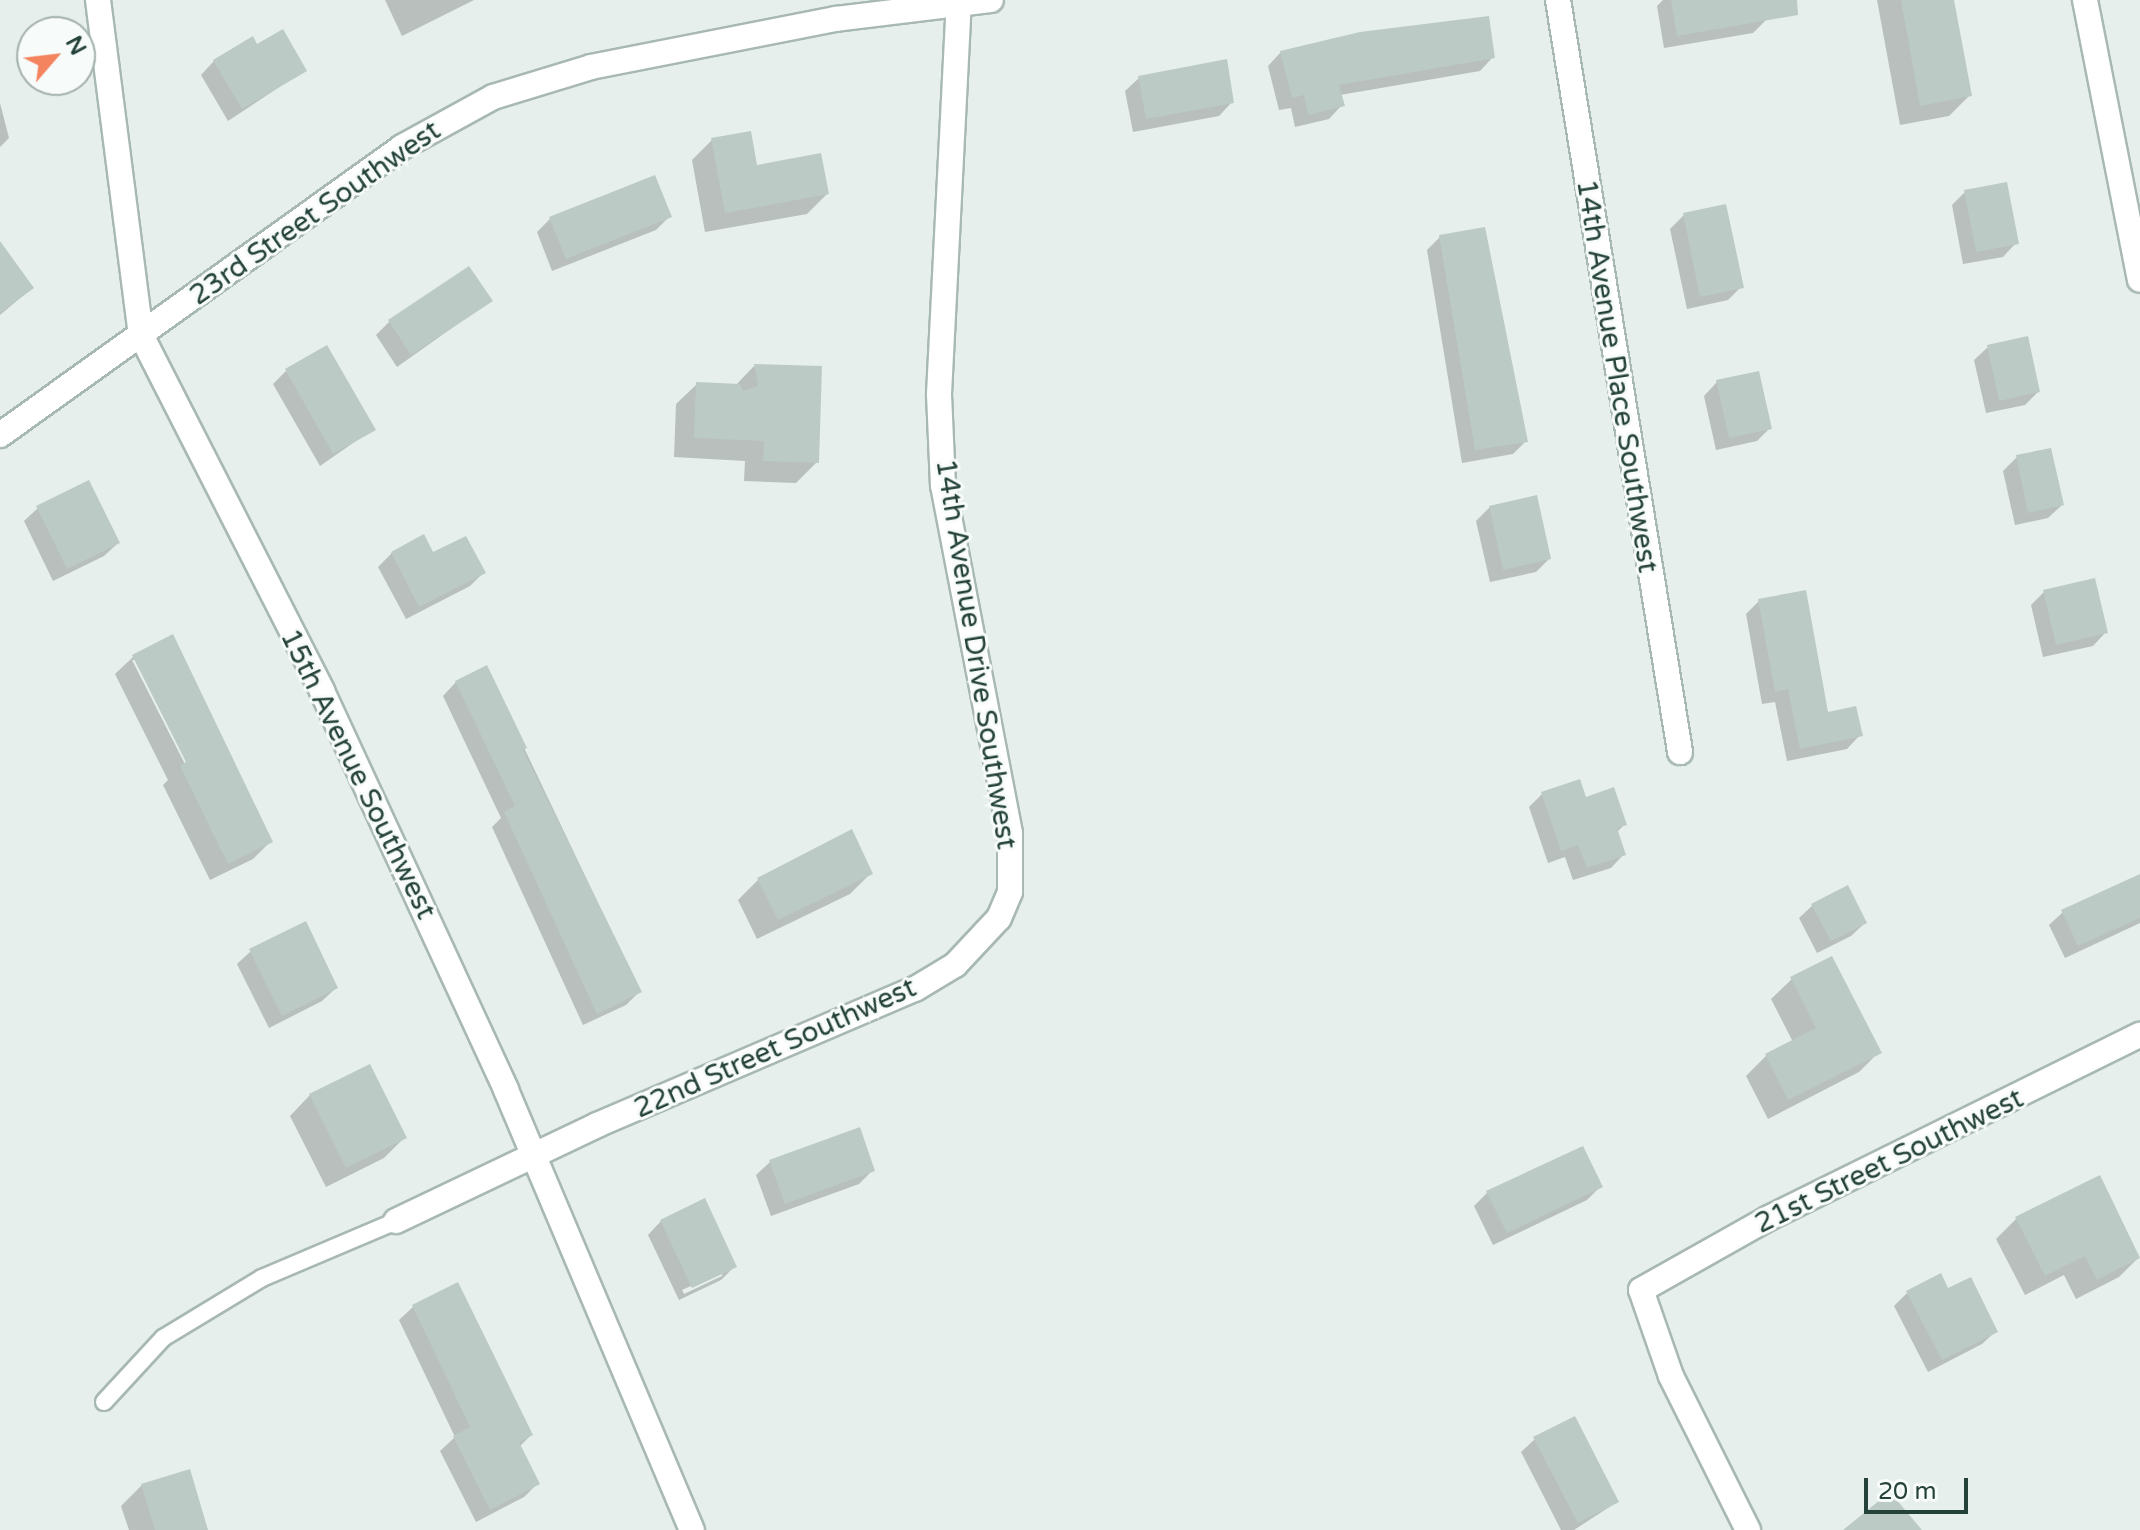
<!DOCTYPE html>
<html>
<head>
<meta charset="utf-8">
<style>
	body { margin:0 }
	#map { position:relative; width:2140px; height:1530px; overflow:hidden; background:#e6efeb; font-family:"Varela Round",sans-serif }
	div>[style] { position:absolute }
	.shadow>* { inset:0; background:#0003 }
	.building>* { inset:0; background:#bbcac4 }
	.roads { filter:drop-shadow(2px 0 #a8b8b2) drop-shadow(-2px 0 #a8b8b2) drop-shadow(0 2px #a8b8b2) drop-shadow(0 -2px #a8b8b2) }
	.lane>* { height:16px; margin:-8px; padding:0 8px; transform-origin:8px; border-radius:8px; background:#fff }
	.street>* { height:24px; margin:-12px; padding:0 12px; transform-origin:12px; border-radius:12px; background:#fff }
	span { translate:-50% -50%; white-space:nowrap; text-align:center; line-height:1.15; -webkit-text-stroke:6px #f7fbf9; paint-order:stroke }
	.street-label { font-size:28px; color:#24423a }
	.north { position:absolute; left:16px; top:16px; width:80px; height:80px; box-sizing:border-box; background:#f7fbf9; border:2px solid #a3b1ad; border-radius:50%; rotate:62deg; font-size:22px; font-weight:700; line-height:32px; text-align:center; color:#24423a }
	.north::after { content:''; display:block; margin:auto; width:28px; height:36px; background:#f4845f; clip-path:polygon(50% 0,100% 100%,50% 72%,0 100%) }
	.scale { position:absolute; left:1864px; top:1478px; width:104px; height:36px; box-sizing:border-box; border:4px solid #24423a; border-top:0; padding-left:10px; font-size:24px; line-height:28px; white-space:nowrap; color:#24423a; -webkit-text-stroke:6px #f7fbf9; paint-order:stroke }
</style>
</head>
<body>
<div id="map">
	<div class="shadow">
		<div style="clip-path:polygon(385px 0,474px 0,402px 36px)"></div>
		<div style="clip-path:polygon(1663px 0,1763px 0,1767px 19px,1753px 33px,1664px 48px,1657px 6px)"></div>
		<div style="clip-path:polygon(1877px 0,1952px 0,1970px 95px,1949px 116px,1900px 125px)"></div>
		<div style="clip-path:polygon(256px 47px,305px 70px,228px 121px,201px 75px,214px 61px)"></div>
		<div style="clip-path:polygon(1281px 52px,1493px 57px,1480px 71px,1340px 95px,1342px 105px,1329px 119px,1295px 127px,1291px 108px,1279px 110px,1268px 66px)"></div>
		<div style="clip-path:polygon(1139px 78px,1232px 102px,1219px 116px,1133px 132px,1125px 91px)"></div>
		<div style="clip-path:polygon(0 103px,9px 138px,0 147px)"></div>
		<div style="clip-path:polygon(712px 140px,756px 167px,827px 194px,807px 214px,705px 232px,692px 160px)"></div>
		<div style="clip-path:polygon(1965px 192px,2016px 243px,2003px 257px,1963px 264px,1952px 205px)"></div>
		<div style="clip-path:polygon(1684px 215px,1741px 287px,1728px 300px,1687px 309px,1670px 229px)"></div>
		<div style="clip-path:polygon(670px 216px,656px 230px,552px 271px,537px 232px,550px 219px)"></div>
		<div style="clip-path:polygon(1440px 237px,1526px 441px,1513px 454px,1462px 463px,1427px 250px)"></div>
		<div style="clip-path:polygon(0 251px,32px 288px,0 315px)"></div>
		<div style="clip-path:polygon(490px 301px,397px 367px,376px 335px,389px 322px)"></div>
		<div style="clip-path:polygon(1988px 347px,2038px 392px,2025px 405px,1986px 413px,1974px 360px)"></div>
		<div style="clip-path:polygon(754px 366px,817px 462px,796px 483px,744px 481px,745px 461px,674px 457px,676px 404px,697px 384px,735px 386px)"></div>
		<div style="clip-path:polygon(286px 371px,373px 429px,320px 466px,273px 384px)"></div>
		<div style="clip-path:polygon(1717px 382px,1770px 428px,1757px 441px,1716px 450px,1704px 396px)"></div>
		<div style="clip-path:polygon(2017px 457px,2062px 505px,2048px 518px,2015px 525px,2003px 471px)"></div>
		<div style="clip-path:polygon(1490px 507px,1549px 559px,1536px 572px,1490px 582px,1476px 521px)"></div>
		<div style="clip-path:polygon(38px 508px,118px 543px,104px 556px,53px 581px,24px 521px)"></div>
		<div style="clip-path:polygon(392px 553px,432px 555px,483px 573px,470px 586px,406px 619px,378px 567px)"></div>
		<div style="clip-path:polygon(2044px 592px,2106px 632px,2093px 646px,2043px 657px,2031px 605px)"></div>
		<div style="clip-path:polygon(1759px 601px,1827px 714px,1860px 735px,1847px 749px,1787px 761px,1775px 702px,1762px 704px,1746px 614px)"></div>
		<div style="clip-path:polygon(evenodd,172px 637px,271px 841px,253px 859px,210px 880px,163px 785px,168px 780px,115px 674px,133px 657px,172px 637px,132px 660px,137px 660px,192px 771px,189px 772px,132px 660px)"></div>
		<div style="clip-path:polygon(486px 668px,640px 991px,626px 1005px,583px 1025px,492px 827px,501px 818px,443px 696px,456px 682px)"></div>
		<div style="clip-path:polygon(1542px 794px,1585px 800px,1625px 824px,1617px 832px,1624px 854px,1611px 868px,1573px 880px,1565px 857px,1548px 863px,1529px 807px)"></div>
		<div style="clip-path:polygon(870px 874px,850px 894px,757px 939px,738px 900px,758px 880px)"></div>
		<div style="clip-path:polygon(2140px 876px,2140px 923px,2065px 958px,2049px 925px,2063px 912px)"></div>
		<div style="clip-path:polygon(1813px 905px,1865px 923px,1851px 936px,1817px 953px,1799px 918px)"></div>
		<div style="clip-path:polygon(251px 951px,336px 988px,322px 1001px,269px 1028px,237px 964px)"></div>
		<div style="clip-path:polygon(1792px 979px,1879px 1052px,1859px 1072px,1768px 1119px,1746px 1076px,1766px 1056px,1793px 1042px,1771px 999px)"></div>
		<div style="clip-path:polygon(310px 1095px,404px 1138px,384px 1158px,326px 1187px,290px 1116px)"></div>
		<div style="clip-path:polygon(770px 1162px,873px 1170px,859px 1184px,771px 1216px,756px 1175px)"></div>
		<div style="clip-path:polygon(1600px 1187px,1587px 1200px,1493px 1245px,1474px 1206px,1487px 1193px)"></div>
		<div style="clip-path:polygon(2016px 1219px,2139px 1257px,2119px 1277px,2076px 1299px,2064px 1275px,2025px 1295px,1996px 1239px)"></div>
		<div style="clip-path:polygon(evenodd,661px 1221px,735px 1266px,721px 1280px,679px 1300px,648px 1235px,661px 1221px,722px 1272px,722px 1276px,684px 1294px,682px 1290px,722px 1272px)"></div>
		<div style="clip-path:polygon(457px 1285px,531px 1435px,519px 1447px,537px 1484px,524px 1497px,476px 1522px,440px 1451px,455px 1437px,399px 1320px,413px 1307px)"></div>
		<div style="clip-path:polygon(1947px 1291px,1996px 1331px,1982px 1344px,1928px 1372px,1894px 1306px,1908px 1292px)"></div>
		<div style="clip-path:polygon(1535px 1439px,1617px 1502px,1574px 1530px,1561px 1530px,1521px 1452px)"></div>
		<div style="clip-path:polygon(142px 1485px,206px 1530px,129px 1530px,121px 1506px)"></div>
	</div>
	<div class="building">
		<div style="clip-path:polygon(1671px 0,1797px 0,1798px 15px,1677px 36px)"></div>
		<div style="clip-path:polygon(1901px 0,1954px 0,1972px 96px,1920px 106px)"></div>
		<div style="clip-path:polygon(1489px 16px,1495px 58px,1339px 85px,1345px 106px,1308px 115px,1304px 95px,1292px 98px,1280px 51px,1360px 32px)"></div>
		<div style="clip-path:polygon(283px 29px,307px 71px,242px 109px,213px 60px,253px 36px,257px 44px)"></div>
		<div style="clip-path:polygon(1227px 59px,1234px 103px,1146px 119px,1138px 76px)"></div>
		<div style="clip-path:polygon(751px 131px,757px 165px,821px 153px,829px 194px,725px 213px,711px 138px)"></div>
		<div style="clip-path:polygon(655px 175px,672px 217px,566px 259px,549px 217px)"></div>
		<div style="clip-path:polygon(2007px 182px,2019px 244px,1976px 252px,1964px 190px)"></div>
		<div style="clip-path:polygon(1726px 204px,1744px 288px,1700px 297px,1683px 213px)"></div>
		<div style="clip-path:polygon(1485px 227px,1528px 442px,1475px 450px,1439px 235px)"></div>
		<div style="clip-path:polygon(0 241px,34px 288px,0 313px)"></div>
		<div style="clip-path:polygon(469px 266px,493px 301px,411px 355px,388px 320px)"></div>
		<div style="clip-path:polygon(2028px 336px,2040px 392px,1999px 401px,1987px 345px)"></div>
		<div style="clip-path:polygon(327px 345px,376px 430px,333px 454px,285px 369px)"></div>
		<div style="clip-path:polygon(754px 364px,822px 366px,819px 463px,763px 461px,764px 441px,694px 438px,696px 382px,740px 384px,743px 391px,758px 386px)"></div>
		<div style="clip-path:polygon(1759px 371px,1772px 429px,1729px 438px,1716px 380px)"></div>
		<div style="clip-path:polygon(2051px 448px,2064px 505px,2028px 513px,2016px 455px)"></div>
		<div style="clip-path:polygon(89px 480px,120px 543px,67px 569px,36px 506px)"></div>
		<div style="clip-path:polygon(1537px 495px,1551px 559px,1503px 570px,1489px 506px)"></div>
		<div style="clip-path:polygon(424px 534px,433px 552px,466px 536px,486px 573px,419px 607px,391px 552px)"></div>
		<div style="clip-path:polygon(2095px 578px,2108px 633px,2056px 645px,2043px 590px)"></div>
		<div style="clip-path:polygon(1806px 590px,1828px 712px,1856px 706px,1863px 736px,1800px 749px,1788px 689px,1775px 692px,1758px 599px)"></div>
		<div style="clip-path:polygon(173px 634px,273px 842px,228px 864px,180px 766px,186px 762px,132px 655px)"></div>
		<div style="clip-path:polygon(487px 665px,527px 748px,523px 750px,642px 992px,597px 1014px,504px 812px,515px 806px,455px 681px)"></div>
		<div style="clip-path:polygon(1580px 779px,1586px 797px,1614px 787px,1627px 825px,1617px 828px,1626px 855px,1587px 868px,1578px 845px,1561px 851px,1541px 792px)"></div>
		<div style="clip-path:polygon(852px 829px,873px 874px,778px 920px,757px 878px)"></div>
		<div style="clip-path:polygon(2140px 874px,2140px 918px,2078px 946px,2061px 910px)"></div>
		<div style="clip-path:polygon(1848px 885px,1867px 923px,1831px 941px,1811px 904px)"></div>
		<div style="clip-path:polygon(306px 921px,338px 988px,282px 1016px,249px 949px)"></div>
		<div style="clip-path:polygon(1832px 956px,1882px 1053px,1788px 1100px,1765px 1054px,1816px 1028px,1790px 977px)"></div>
		<div style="clip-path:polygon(370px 1064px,407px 1138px,346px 1168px,309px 1094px)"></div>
		<div style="clip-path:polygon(860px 1127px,875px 1171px,785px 1204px,769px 1160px)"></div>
		<div style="clip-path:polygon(1583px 1146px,1603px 1187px,1507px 1233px,1486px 1191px)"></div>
		<div style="clip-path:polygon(2100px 1175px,2140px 1258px,2097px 1280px,2085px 1256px,2045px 1276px,2015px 1217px)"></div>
		<div style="clip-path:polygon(705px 1198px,737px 1267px,692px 1288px,660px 1220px)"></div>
		<div style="clip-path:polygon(1941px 1273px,1948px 1288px,1971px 1277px,1998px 1332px,1942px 1360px,1906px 1291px)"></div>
		<div style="clip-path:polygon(458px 1282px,533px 1435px,519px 1442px,540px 1484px,490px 1510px,453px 1436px,470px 1427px,412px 1305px)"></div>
		<div style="clip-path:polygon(1575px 1416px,1619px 1502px,1578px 1523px,1533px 1437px)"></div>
		<div style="clip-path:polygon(190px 1469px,208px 1530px,155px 1530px,141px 1484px)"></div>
		<div style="clip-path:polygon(1890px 1492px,1922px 1530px,1843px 1530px)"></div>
	</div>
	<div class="roads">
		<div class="lane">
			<div style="left:104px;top:1402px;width:87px;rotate:-47.3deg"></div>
			<div style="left:163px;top:1338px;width:116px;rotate:-31.2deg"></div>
			<div style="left:262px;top:1278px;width:146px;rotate:-23deg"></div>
		</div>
		<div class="street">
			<div style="left:98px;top:0;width:338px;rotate:82.7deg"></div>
			<div style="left:141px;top:335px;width:399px;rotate:63deg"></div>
			<div style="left:322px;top:691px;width:439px;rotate:65.2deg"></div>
			<div style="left:506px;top:1090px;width:478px;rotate:67.1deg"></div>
			<div style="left:1558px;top:0;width:762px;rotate:80.78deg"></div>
			<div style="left:2085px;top:0;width:285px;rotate:78.9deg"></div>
			<div style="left:0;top:435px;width:495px;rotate:-35.6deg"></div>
			<div style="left:402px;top:147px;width:104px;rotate:-28.8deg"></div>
			<div style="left:493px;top:97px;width:102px;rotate:-17deg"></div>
			<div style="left:591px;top:67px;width:250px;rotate:-11.1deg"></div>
			<div style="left:836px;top:19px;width:156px;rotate:-7deg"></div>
			<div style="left:396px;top:1221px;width:223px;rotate:-25.5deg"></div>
			<div style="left:597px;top:1125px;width:346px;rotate:-23.2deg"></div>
			<div style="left:915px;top:989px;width:47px;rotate:-31deg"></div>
			<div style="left:955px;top:965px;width:64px;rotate:-46.9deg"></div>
			<div style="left:999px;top:918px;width:28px;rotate:-67deg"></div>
			<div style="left:1010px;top:892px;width:59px;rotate:-90deg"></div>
			<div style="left:1010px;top:833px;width:353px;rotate:-100.9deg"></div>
			<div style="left:943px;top:486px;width:92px;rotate:-92.5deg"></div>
			<div style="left:939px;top:394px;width:390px;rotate:-87.1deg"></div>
			<div style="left:1748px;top:1530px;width:172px;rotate:-116.6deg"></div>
			<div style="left:1671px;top:1376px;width:91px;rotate:-109.2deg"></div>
			<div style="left:1641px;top:1290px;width:147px;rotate:-29.4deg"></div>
			<div style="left:1769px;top:1218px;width:414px;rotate:-26.3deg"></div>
		</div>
	</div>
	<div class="street-label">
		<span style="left:315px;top:213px;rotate:-35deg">23rd Street Southwest</span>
		<span style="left:1617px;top:376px;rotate:81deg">14th Avenue Place Southwest</span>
		<span style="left:976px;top:654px;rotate:81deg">14th Avenue Drive Southwest</span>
		<span style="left:358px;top:774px;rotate:64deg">15th Avenue Southwest</span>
		<span style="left:775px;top:1048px;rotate:-24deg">22nd Street Southwest</span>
		<span style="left:1889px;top:1161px;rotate:-26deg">21st Street Southwest</span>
	</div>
	<div class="north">N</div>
	<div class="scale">20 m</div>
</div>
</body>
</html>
